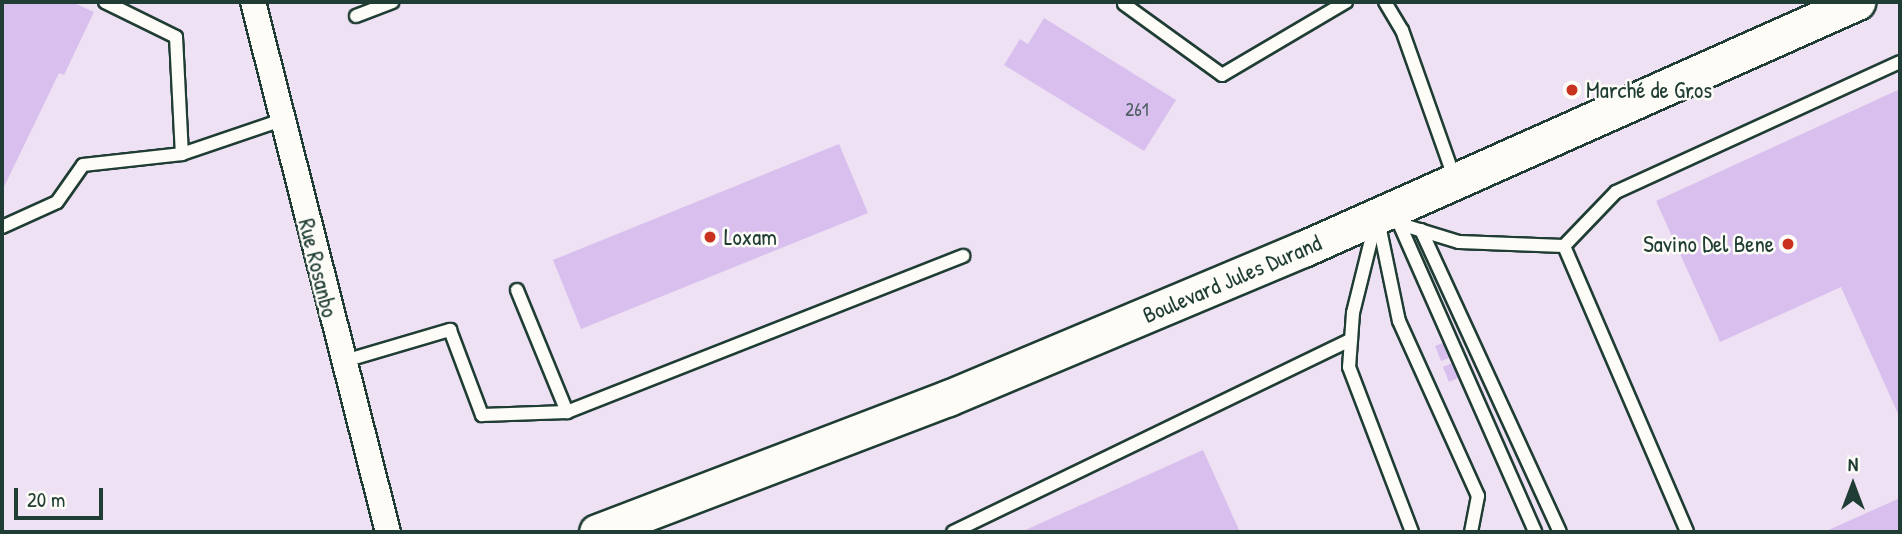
<!DOCTYPE html>
<html>
<head>
<meta charset="utf-8">
<style>
	body { margin:0 }
	#map { position:relative; width:1902px; height:534px; overflow:hidden; background:#f6f0f5; font-family:"Patrick Hand",sans-serif }
	div>[style] { position:absolute }
	.built>* { inset:0; background:#ede1f3 }
	.building>* { inset:0; background:#d9bfee }
	.roads { filter:drop-shadow(2px 0 #1f3d34) drop-shadow(-2px 0 #1f3d34) drop-shadow(0 2px #1f3d34) drop-shadow(0 -2px #1f3d34) }
	.lane>* { height:12px; margin:-6px; padding:0 6px; transform-origin:6px; border-radius:6px; background:#fdfcf7 }
	.street>* { height:24px; margin:-12px; padding:0 12px; transform-origin:12px; border-radius:12px; background:#fdfcf7 }
	.secondary>* { height:35px; margin:-17.5px; padding:0 17.5px; transform-origin:17.5px; border-radius:17.5px; background:#fdfcf7 }
	.dots>* { width:19px; height:19px; translate:-50% -50%; box-sizing:border-box; border:4px solid #fdfcf7; border-radius:50% }
	span { translate:-50% -50%; white-space:nowrap; text-align:center; line-height:1.15; -webkit-text-stroke:5px #fdfcf7; paint-order:stroke }
	.number-label { font-size:19px; color:#4e5e62 }
	.number-label span { -webkit-text-stroke-width:0 }
	.poi-label { font-size:23px; color:#1f3d34 }
	.left { translate:0 -50%; text-align:left }
	.right { translate:-100% -50%; text-align:right }
	.street-label { font-size:23px; color:#1f3d34 }
	.frame { position:absolute; inset:0; border:4px solid #1f3d34; pointer-events:none }
	.north { position:absolute; left:1818px; top:450px; width:70px; height:70px; -webkit-text-stroke:5px #fdfcf7; paint-order:stroke; rotate:0deg; font-size:19px; font-weight:700; line-height:28px; text-align:center; color:#1f3d34 }
	.north::after { content:''; display:block; margin:auto; width:24px; height:32px; background:#1f3d34; clip-path:polygon(50% 0,100% 100%,50% 72%,0 100%) }
	.scale { position:absolute; left:14px; top:488px; width:89px; height:32px; box-sizing:border-box; border:4px solid #1f3d34; border-top:0; padding-left:9px; font-size:21px; line-height:24px; white-space:nowrap; color:#1f3d34; -webkit-text-stroke:5px #fdfcf7; paint-order:stroke }
</style>
</head>
<body>
<div id="map">
	<div class="built">
		<div style="clip-path:polygon(2px 2px,1900px 2px,1900px 532px,2px 532px)"></div>
	</div>
	<div class="building">
		<div style="clip-path:polygon(2px 2px,72px 2px,94px 12px,64px 75px,59px 73px,2px 191px)"></div>
		<div style="clip-path:polygon(1044px 18px,1176px 100px,1144px 151px,1004px 65px,1020px 39px,1028px 44px)"></div>
		<div style="clip-path:polygon(1900px 89px,1900px 418px,1841px 287px,1720px 342px,1656px 201px)"></div>
		<div style="clip-path:polygon(839px 144px,868px 213px,581px 329px,553px 260px)"></div>
		<div style="clip-path:polygon(1443px 343px,1449px 358px,1441px 361px,1435px 346px)"></div>
		<div style="clip-path:polygon(1452px 363px,1458px 378px,1449px 382px,1443px 367px)"></div>
		<div style="clip-path:polygon(1203px 450px,1240px 532px,1021px 532px)"></div>
		<div style="clip-path:polygon(1900px 498px,1900px 532px,1824px 532px)"></div>
	</div>
	<div class="roads">
		<div class="lane">
			<div style="left:105px;top:2px;width:79px;rotate:26.2deg"></div>
			<div style="left:176px;top:37px;width:117px;rotate:87.1deg"></div>
			<div style="left:1385px;top:2px;width:33px;rotate:59deg"></div>
			<div style="left:1402px;top:30px;width:159px;rotate:70.5deg"></div>
			<div style="left:1124px;top:4px;width:121px;rotate:35.9deg"></div>
			<div style="left:1222px;top:75px;width:144px;rotate:-30.5deg"></div>
			<div style="left:356px;top:16px;width:39px;rotate:-21deg"></div>
			<div style="left:1378px;top:220px;width:103px;rotate:78.3deg"></div>
			<div style="left:1399px;top:321px;width:192px;rotate:65.7deg"></div>
			<div style="left:1478px;top:496px;width:37px;rotate:101deg"></div>
			<div style="left:1387px;top:220px;width:75px;rotate:17deg"></div>
			<div style="left:1459px;top:242px;width:105px;rotate:2.2deg"></div>
			<div style="left:1564px;top:246px;width:311px;rotate:66.7deg"></div>
			<div style="left:1399px;top:223px;width:338px;rotate:66.2deg"></div>
			<div style="left:1375px;top:224px;width:92px;rotate:103.9deg"></div>
			<div style="left:1353px;top:313px;width:54px;rotate:94.2deg"></div>
			<div style="left:1349px;top:367px;width:177px;rotate:69.1deg"></div>
			<div style="left:2px;top:227px;width:60px;rotate:-24.4deg"></div>
			<div style="left:57px;top:202px;width:45px;rotate:-54.9deg"></div>
			<div style="left:83px;top:165px;width:100px;rotate:-6.3deg"></div>
			<div style="left:182px;top:154px;width:106px;rotate:-18.8deg"></div>
			<div style="left:1421px;top:230px;width:332px;rotate:65.3deg"></div>
			<div style="left:1564px;top:246px;width:75px;rotate:-46.1deg"></div>
			<div style="left:1616px;top:192px;width:312px;rotate:-24.6deg"></div>
			<div style="left:517px;top:290px;width:132px;rotate:67.7deg"></div>
			<div style="left:341px;top:362px;width:114px;rotate:-16.4deg"></div>
			<div style="left:450px;top:330px;width:91px;rotate:69.4deg"></div>
			<div style="left:482px;top:415px;width:85px;rotate:-2deg"></div>
			<div style="left:567px;top:412px;width:426px;rotate:-21.5deg"></div>
			<div style="left:953px;top:532px;width:442px;rotate:-25.8deg"></div>
		</div>
		<div class="street">
			<div style="left:253px;top:2px;width:547px;rotate:75.71deg"></div>
		</div>
		<div class="secondary">
			<div style="left:597px;top:532px;width:376px;rotate:-20.9deg"></div>
			<div style="left:948px;top:398px;width:385px;rotate:-22.8deg"></div>
			<div style="left:1303px;top:249px;width:607px;rotate:-24.03deg"></div>
		</div>
	</div>
	<div class="dots">
		<div style="left:1572px;top:90px;background:#c8321e"></div>
		<div style="left:710px;top:237px;background:#c8321e"></div>
		<div style="left:1788px;top:244px;background:#c8321e"></div>
	</div>
	<div class="number-label">
		<span style="left:1137px;top:110px">261</span>
	</div>
	<div class="poi-label">
		<span class="left" style="left:1586px;top:90px">Marché de Gros</span>
		<span class="left" style="left:724px;top:237px">Loxam</span>
		<span class="right" style="left:1774px;top:244px">Savino Del Bene</span>
	</div>
	<div class="street-label">
		<span style="left:318px;top:268px;rotate:76deg">Rue Rosanbo</span>
		<span style="left:1232px;top:279px;rotate:-23deg">Boulevard Jules Durand</span>
	</div>
	<div class="frame"></div>
	<div class="north">N</div>
	<div class="scale">20 m</div>
</div>
</body>
</html>
